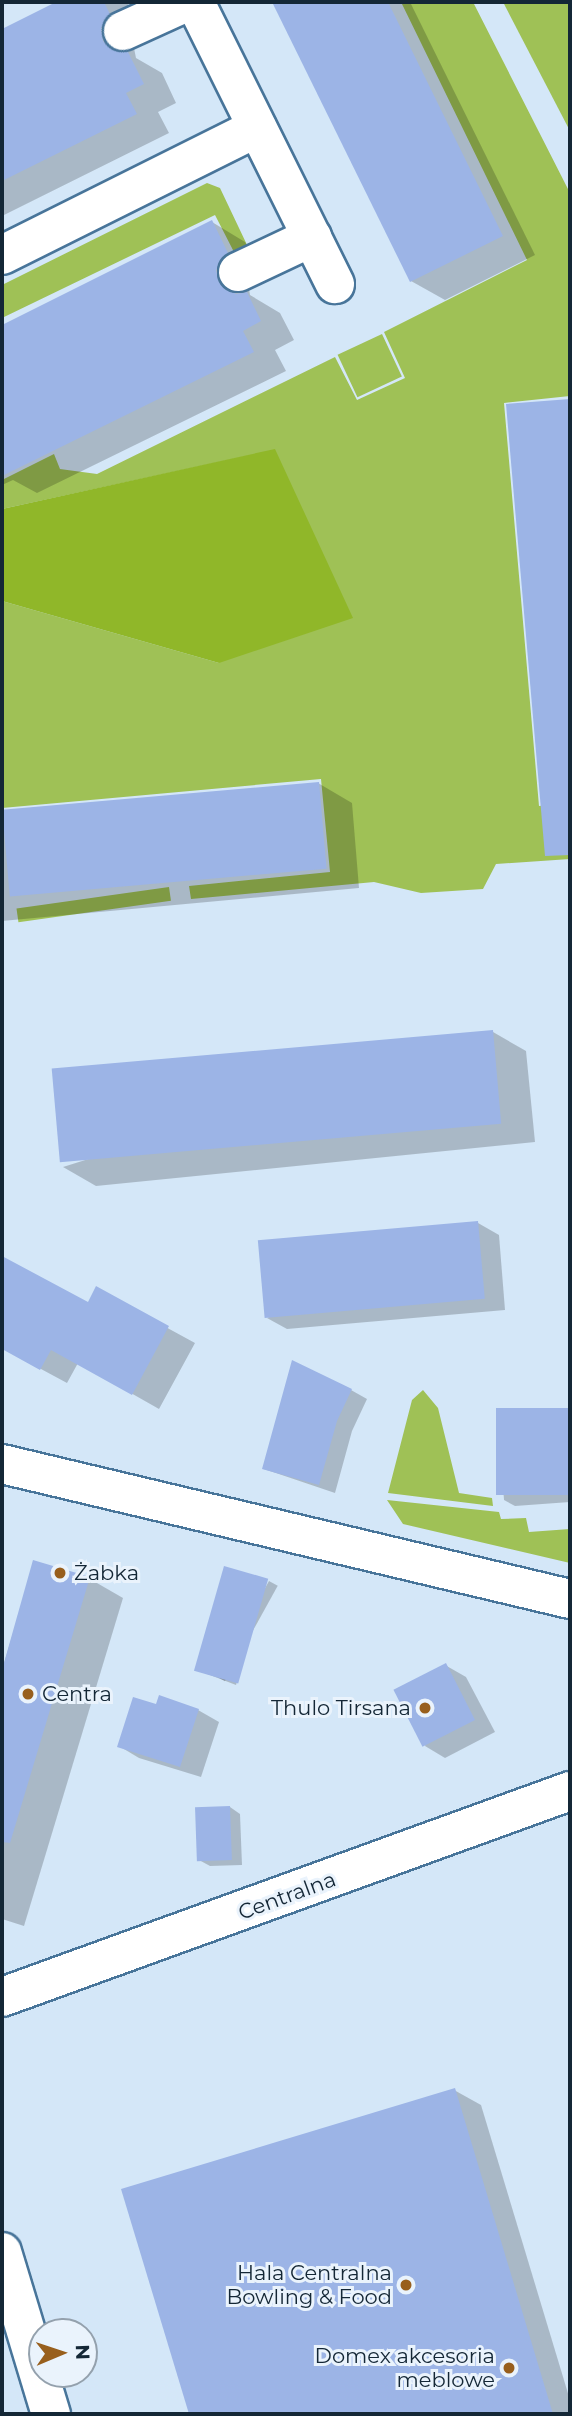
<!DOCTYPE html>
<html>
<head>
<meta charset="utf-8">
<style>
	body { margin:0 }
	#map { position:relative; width:572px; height:2416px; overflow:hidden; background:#d4e7f8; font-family:Montserrat,sans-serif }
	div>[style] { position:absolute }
	.green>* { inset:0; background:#9fc156; transform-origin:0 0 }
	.forest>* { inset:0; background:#90b729 }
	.shadow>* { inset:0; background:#0003; transform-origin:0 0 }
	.building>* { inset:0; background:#9cb4e6; transform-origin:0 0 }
	.roads { filter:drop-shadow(2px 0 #48759a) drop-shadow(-2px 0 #48759a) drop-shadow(0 2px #48759a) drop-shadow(0 -2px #48759a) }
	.minor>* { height:38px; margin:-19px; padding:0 19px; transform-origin:19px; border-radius:19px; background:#fff }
	.dots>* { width:19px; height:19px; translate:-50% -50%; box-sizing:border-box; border:4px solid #eaf3fc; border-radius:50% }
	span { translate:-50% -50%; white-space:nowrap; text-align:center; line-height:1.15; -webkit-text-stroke:6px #eaf3fc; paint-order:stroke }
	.poi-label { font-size:21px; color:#142736 }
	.left { translate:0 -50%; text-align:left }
	.right { translate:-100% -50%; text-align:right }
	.street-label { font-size:21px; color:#142736 }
	.frame { position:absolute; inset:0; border:4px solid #142736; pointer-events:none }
	.north { position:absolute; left:28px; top:2318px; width:70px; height:70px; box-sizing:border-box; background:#eaf3fc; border:2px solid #94a1ad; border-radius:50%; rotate:88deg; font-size:19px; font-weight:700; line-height:28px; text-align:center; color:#142736 }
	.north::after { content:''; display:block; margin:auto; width:24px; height:32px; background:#985f1d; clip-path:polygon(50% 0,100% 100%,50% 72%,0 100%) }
</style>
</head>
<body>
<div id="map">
	<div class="green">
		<i style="clip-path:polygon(401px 2px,473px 2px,570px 193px,570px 396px,504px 403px,539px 806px,570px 803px,570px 859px,496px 864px,483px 889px,421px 893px,374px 882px,191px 899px,189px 886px,330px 872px,321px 779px,2px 808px,2px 601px,219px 663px,275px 450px,2px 509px,2px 480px,54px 454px,60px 469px,97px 474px,335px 357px,357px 400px,405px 378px,384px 332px,527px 260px)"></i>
		<i style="clip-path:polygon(503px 2px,570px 2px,570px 131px)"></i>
		<i style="clip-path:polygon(207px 183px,220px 188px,248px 247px,235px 254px,215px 215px,2px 318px,2px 285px)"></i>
		<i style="left:382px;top:334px;width:47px;height:49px;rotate:65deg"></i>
		<i style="left:169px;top:887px;width:14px;height:154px;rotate:82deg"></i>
		<i style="clip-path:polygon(423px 1390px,438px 1408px,459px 1493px,492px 1498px,493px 1506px,388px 1493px,412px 1400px)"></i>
		<i style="clip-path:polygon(387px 1500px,499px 1512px,501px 1519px,526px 1518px,529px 1532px,570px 1529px,570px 1563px,403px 1524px)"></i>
	</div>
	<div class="forest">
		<i style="clip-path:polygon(275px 449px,353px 618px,219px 663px,2px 601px,2px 509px)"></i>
	</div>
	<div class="shadow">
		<i style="clip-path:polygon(60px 2px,128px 4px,142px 34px,134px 48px,136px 58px,162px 73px,176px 103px,158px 112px,169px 133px,2px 216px,2px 31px)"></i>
		<i style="clip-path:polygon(274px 2px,410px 2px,535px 255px,445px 300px,411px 281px)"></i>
		<i style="clip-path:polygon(212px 222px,245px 242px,261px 272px,249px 289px,250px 295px,280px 313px,294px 340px,275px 350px,286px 371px,37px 493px,13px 480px,2px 485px,2px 327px)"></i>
		<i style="clip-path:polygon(570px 400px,570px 820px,542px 804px,508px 406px)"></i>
		<i style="clip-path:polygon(318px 783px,352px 803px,359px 888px,2px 921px,2px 813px)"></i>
		<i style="clip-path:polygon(493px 1032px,526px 1051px,535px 1142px,96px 1186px,63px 1167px)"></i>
		<i style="clip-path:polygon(478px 1223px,499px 1235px,505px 1310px,287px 1329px,267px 1318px)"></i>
		<i style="clip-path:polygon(2px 1258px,88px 1304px,96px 1289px,195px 1343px,159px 1409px,78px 1363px,67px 1383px,2px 1348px)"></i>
		<i style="clip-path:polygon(351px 1390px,367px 1399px,352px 1431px,335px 1493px,264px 1469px)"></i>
		<i style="clip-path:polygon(570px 1409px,570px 1502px,515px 1506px,504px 1500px,498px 1415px)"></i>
		<i style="clip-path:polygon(34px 1563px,90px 1579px,123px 1598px,24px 1926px,2px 1919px,2px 1670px)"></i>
		<i style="clip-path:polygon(266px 1580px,236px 1685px,197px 1670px)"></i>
		<i style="left:269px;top:1581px;width:10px;height:109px;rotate:29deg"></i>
		<i style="clip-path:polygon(445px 1665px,466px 1677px,495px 1732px,445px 1758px,425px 1746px)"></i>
		<i style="clip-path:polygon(157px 1706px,198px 1710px,219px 1722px,201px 1777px,139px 1758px,119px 1746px)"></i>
		<i style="clip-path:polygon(230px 1807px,240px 1814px,242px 1865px,210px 1866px,199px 1860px)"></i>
		<i style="clip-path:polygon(454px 2090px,481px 2105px,570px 2400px,570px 2414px,191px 2414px,123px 2191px)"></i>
	</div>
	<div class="building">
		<i style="clip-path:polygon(56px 2px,104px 2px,110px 14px,101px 28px,103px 41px,111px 49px,128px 52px,144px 84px,126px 93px,137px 114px,2px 181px,2px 29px)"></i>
		<i style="clip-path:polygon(272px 2px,388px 2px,503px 236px,410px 282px)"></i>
		<i style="clip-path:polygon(212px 220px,228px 253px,216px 270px,219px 282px,236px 294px,247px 292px,261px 321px,243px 331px,254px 352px,2px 476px,2px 325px)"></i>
		<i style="clip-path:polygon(570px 399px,570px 855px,545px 856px,506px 404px)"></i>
		<i style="left:319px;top:782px;width:87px;height:318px;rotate:85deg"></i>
		<i style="left:493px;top:1030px;width:94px;height:443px;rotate:85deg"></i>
		<i style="left:478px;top:1221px;width:78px;height:221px;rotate:85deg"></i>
		<i style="clip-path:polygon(2px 1256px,88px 1302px,96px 1286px,169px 1326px,132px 1395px,51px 1350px,40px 1370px,2px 1349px)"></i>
		<i style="clip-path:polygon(292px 1360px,352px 1389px,337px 1421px,319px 1485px,262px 1469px)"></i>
		<i style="left:570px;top:1408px;width:87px;height:74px;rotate:90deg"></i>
		<i style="clip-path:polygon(33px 1560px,90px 1577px,10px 1843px,2px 1842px,2px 1670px)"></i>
		<i style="left:224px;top:1566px;width:46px;height:109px;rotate:16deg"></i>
		<i style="left:446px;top:1663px;width:64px;height:59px;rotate:63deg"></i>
		<i style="clip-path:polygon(159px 1695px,199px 1709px,180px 1767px,117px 1747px,133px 1697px,156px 1704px)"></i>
		<i style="left:230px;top:1806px;width:54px;height:35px;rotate:88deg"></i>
		<i style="clip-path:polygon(455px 2088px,553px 2414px,189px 2414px,121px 2189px)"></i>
	</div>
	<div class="roads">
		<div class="minor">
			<i style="left:195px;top:2px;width:315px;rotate:63.6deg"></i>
			<i style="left:123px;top:31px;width:70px;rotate:-24.4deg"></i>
			<i style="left:2px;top:255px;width:285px;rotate:-26.5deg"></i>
			<i style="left:238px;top:272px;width:82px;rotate:-25.3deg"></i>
			<i style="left:2px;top:1464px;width:584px;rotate:13.37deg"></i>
			<i style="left:2px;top:1997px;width:604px;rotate:-19.93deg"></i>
			<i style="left:2px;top:2252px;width:169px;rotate:73.2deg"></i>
		</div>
	</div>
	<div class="dots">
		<i style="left:60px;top:1573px;background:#985f1d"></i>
		<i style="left:28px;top:1694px;background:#985f1d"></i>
		<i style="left:425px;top:1708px;background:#985f1d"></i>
		<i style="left:406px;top:2285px;background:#985f1d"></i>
		<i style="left:509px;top:2368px;background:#985f1d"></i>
	</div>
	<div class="poi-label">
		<span class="left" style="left:74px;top:1573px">Żabka</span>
		<span class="left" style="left:42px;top:1694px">Centra</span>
		<span class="right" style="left:411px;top:1708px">Thulo Tirsana</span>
		<span class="right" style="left:392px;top:2285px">Hala Centralna<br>Bowling &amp; Food</span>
		<span class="right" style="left:495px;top:2368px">Domex akcesoria<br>meblowe</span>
	</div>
	<div class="street-label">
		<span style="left:287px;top:1896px;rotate:-20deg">Centralna</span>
	</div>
	<div class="frame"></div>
	<div class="north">N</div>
</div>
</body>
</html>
